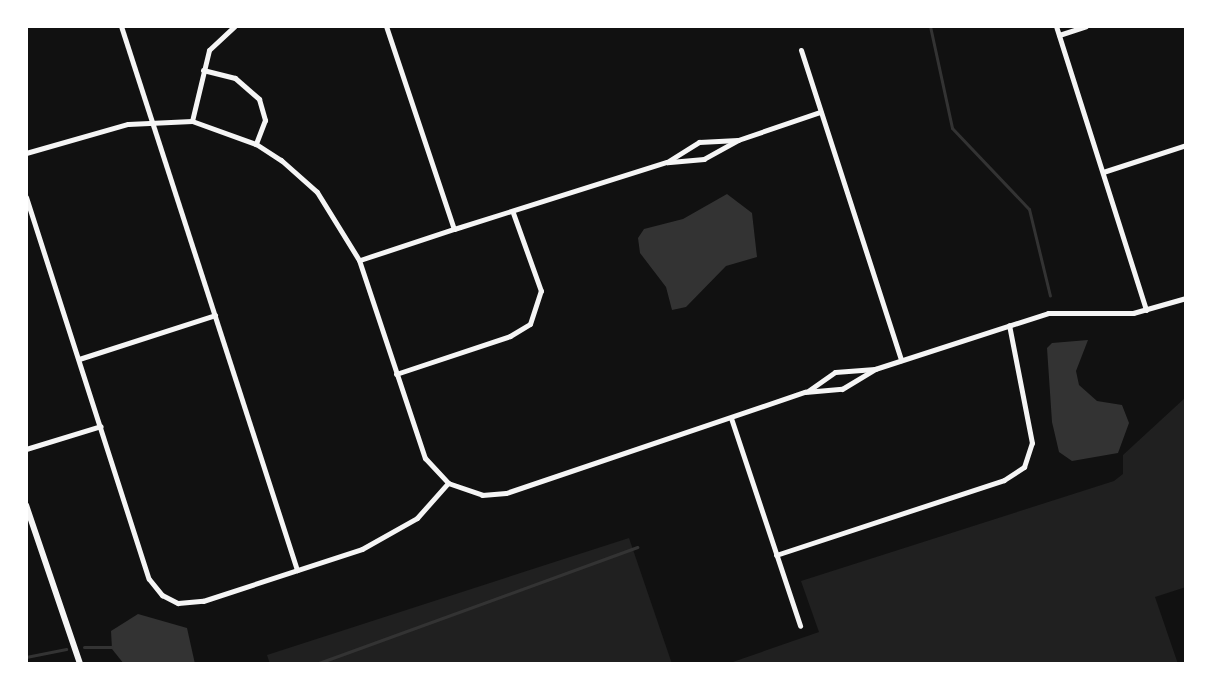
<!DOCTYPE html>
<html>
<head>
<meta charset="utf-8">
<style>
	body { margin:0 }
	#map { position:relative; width:1212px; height:690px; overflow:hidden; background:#111; font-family:Helvetica,sans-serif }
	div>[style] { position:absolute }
	.green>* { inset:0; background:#202020 }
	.water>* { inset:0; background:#333 }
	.stream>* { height:3px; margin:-1.5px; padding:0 1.5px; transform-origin:1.5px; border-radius:1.5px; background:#333 }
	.minor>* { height:5px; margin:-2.5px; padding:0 2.5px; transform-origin:2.5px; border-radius:2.5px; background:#f5f5f5 }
	.tertiary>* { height:6px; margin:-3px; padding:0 3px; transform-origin:3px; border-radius:3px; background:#f5f5f5 }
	span { translate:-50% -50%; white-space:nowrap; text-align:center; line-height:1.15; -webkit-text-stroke:8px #fff; paint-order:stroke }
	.frame { position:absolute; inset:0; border:28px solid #fff; pointer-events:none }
</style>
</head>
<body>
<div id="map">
	<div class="green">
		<i style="clip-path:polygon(1186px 397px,1186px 587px,1155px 597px,1178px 664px,727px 664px,819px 632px,801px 581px,1114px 481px,1123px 474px,1123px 455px)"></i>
		<i style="clip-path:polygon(629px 538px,672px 664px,270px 664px,267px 655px)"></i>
	</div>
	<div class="water">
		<i style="clip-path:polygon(727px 194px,752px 213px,757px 257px,726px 266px,686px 307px,672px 310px,666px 287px,640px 253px,638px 238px,644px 229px,683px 219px)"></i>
		<i style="clip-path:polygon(1088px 340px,1076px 371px,1079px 385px,1097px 401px,1122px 405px,1129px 423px,1118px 453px,1072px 461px,1059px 452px,1052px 422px,1047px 348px,1052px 343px)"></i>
		<i style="clip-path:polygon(138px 614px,187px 628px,195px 664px,124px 664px,112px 649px,111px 631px)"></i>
	</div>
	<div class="stream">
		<i style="left:930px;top:26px;width:104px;rotate:77.8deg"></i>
		<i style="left:952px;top:128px;width:112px;rotate:46.5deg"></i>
		<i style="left:1029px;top:209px;width:89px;rotate:76.4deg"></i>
		<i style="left:84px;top:647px;width:28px"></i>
		<i style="left:26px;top:657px;width:41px;rotate:-11.3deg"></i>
		<i style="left:316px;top:664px;width:342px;rotate:-20deg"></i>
	</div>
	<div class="minor">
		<i style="left:121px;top:26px;width:572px;rotate:72.07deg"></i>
		<i style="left:386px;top:26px;width:214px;rotate:71.5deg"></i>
		<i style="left:454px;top:229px;width:223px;rotate:-17.5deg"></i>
		<i style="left:667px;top:162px;width:38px;rotate:-32deg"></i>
		<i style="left:699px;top:142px;width:39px;rotate:-3deg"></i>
		<i style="left:738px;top:140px;width:39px;rotate:151deg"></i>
		<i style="left:704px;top:159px;width:37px;rotate:175deg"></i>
		<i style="left:1056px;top:26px;width:298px;rotate:72.4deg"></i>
		<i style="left:1059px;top:35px;width:28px;rotate:-18deg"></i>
		<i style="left:801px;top:50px;width:326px;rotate:72.1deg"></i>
		<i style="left:203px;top:70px;width:33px;rotate:14deg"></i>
		<i style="left:235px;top:78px;width:32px;rotate:41deg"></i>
		<i style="left:259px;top:99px;width:22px;rotate:74deg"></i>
		<i style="left:265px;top:120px;width:26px;rotate:111deg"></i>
		<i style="left:192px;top:121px;width:73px;rotate:-76.5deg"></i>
		<i style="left:209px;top:50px;width:35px;rotate:-43deg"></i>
		<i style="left:738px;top:140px;width:87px;rotate:-18.9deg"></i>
		<i style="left:26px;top:153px;width:106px;rotate:-15.9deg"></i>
		<i style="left:128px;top:124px;width:64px;rotate:-2.7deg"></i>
		<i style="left:192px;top:121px;width:68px;rotate:19.8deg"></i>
		<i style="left:256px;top:144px;width:30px;rotate:33deg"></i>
		<i style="left:281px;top:160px;width:48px;rotate:41.6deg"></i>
		<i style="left:317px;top:192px;width:80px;rotate:58.3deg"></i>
		<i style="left:359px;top:260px;width:209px;rotate:71.6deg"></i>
		<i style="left:425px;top:458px;width:34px;rotate:47deg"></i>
		<i style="left:448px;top:483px;width:36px;rotate:19deg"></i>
		<i style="left:482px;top:495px;width:24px;rotate:-5deg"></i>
		<i style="left:506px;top:493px;width:316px;rotate:-18.7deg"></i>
		<i style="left:805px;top:392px;width:37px;rotate:-5deg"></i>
		<i style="left:842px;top:389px;width:39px;rotate:-31deg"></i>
		<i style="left:1103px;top:172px;width:87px;rotate:-18deg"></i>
		<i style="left:26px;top:197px;width:401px;rotate:72.2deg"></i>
		<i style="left:149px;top:579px;width:21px;rotate:51deg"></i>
		<i style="left:162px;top:595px;width:18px;rotate:27deg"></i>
		<i style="left:178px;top:603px;width:25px;rotate:-5deg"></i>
		<i style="left:203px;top:601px;width:167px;rotate:-18.1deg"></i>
		<i style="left:362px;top:549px;width:63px;rotate:-29.4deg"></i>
		<i style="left:417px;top:518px;width:47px;rotate:-48.5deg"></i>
		<i style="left:360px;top:260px;width:99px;rotate:-18.3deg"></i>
		<i style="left:79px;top:359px;width:143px;rotate:-17.9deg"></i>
		<i style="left:396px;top:374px;width:120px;rotate:-18.4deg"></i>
		<i style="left:510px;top:336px;width:23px;rotate:-31deg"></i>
		<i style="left:530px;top:324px;width:35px;rotate:-72deg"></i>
		<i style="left:541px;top:291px;width:83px;rotate:-109.7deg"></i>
		<i style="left:808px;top:391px;width:33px;rotate:-35deg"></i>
		<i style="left:835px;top:372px;width:40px;rotate:-4.3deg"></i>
		<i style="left:875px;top:369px;width:182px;rotate:-17.9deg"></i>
		<i style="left:1048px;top:313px;width:85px"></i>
		<i style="left:1133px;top:313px;width:55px;rotate:-15.8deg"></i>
		<i style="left:731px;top:418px;width:219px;rotate:71.6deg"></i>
		<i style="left:26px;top:449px;width:78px;rotate:-17deg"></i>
		<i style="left:776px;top:555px;width:240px;rotate:-18.2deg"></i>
		<i style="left:1004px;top:480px;width:24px;rotate:-33deg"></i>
		<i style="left:1024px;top:467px;width:25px;rotate:-72deg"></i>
		<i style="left:1032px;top:443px;width:120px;rotate:-101deg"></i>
	</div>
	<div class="tertiary">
		<i style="left:26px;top:505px;width:168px;rotate:71.2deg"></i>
	</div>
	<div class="frame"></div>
</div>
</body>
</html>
